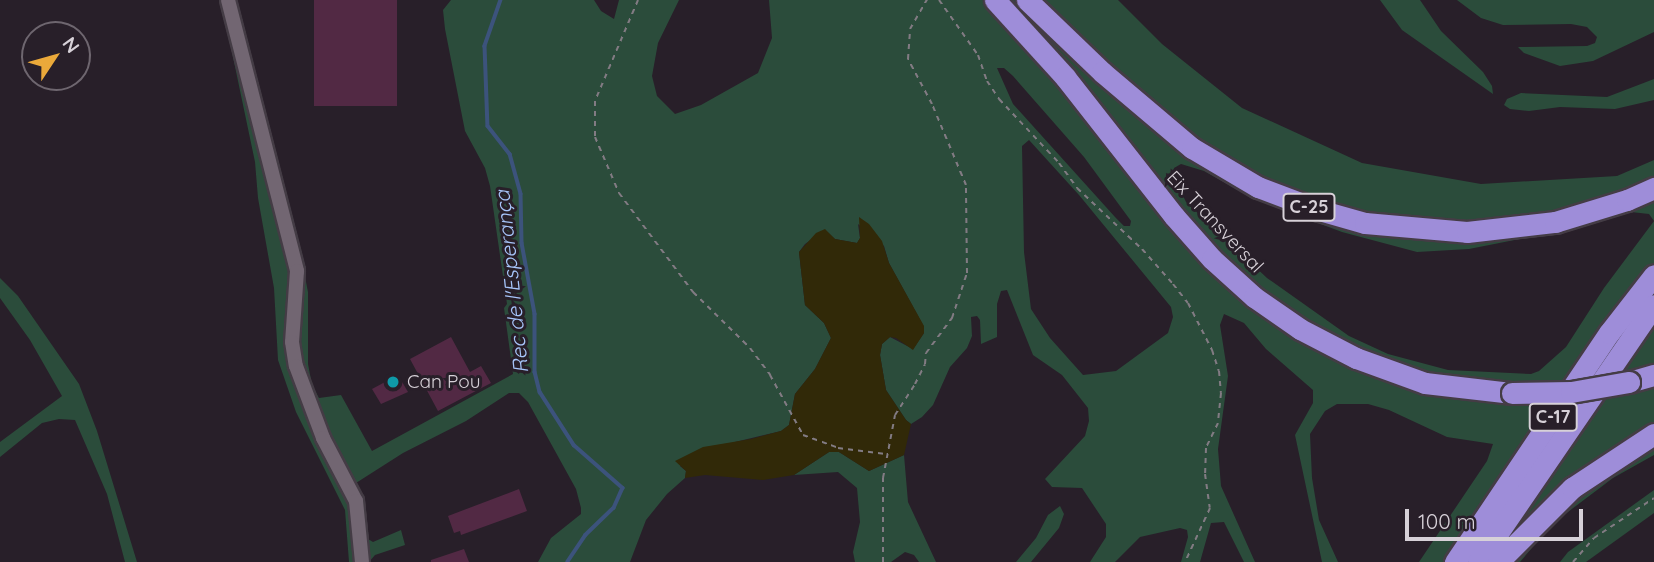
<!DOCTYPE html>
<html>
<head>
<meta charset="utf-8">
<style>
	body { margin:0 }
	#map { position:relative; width:1654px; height:562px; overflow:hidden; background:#281f29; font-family:Quicksand,sans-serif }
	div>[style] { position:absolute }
	.green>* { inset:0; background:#2b4c3b }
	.sand>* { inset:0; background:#312908 }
	.stream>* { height:3.5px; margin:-1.75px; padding:0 1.75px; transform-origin:1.75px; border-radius:1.75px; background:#3c537c }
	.building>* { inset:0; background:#522944; transform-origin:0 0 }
	.path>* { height:2px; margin-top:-1px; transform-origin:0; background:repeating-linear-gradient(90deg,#827b83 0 5px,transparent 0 10px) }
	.roads { filter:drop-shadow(2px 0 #443c45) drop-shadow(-2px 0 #443c45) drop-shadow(0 2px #443c45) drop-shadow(0 -2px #443c45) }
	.minor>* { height:14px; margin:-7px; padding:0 7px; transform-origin:7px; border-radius:7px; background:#726672 }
	.highway>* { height:21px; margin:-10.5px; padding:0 10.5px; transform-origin:10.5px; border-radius:10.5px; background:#9e8dd9 }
	.bridges { filter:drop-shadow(2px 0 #443c45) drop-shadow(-2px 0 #443c45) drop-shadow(0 2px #443c45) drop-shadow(0 -2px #443c45) }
	.highway-bridge>* { height:21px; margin:-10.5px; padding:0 10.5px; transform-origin:10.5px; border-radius:10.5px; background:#9e8dd9 }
	.dots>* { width:19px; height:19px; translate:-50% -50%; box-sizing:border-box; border:4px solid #281f29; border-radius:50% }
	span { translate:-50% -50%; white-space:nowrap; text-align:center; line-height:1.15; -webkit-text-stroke:6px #281f29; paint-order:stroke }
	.shield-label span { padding:2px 5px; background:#281f29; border:2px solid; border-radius:5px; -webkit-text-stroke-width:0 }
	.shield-label { font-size:18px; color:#d7d1d8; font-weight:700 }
	.street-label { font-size:19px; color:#d7d1d8 }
	.poi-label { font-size:19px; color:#d7d1d8 }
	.left { translate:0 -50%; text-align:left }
	.water-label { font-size:21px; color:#a7c5fa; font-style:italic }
	.north { position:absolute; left:21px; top:21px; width:70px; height:70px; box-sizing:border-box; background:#281f29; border:2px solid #6e666f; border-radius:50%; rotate:54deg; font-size:19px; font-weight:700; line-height:28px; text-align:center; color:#d7d1d8 }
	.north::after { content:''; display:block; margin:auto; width:24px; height:32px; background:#eba93a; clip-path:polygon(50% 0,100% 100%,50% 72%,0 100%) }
	.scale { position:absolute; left:1405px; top:509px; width:178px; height:32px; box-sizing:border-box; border:4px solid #d7d1d8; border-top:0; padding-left:9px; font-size:21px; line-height:24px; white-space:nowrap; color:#d7d1d8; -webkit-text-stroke:5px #281f29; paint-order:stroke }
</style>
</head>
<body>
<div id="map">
	<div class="green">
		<i style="clip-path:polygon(evenodd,221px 0,234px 0,296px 231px,308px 292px,308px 364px,312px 385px,319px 398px,341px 395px,372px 451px,513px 374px,504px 308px,507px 304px,490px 186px,485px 168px,465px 131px,445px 29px,443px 10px,451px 0,594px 0,601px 11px,614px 19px,619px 0,679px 0,658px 43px,652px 76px,657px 96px,675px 114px,701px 105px,758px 73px,772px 38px,769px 0,1118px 0,1162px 44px,1242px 108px,1362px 163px,1481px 184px,1617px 176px,1654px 160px,1654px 455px,1613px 478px,1552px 524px,1520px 562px,1419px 562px,1487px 461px,1493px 444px,1447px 437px,1389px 410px,1368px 404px,1337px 404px,1325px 411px,1310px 434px,1312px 478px,1319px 520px,1338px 562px,1322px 562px,1295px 435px,1313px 403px,1313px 390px,1266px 349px,1244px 323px,1224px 314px,1220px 325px,1228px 376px,1218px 449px,1221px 486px,1255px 562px,1244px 562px,1224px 522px,1211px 523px,1200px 562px,1181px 562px,1188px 537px,1187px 530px,1180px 528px,1140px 537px,1115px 562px,1090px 562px,1106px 537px,1106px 524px,1082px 488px,1052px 487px,1045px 479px,1085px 436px,1089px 421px,1088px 408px,1062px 375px,1033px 355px,1007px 290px,1001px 291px,997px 304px,997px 337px,981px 344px,980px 320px,977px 316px,971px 317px,972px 336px,967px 348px,950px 367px,933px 405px,922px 417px,911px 424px,906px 420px,886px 390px,880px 355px,882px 344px,890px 337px,913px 349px,924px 333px,924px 327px,889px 263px,884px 246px,858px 224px,860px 238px,857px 243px,835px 239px,825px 230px,805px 244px,799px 252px,805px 305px,824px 323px,831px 338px,815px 369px,795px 394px,789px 425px,781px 431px,735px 442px,680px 466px,686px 471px,685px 478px,667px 494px,646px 520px,630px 562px,538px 562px,551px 538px,581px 514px,581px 508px,576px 489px,528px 402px,519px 393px,509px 393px,466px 421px,403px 453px,356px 483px,368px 539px,373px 542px,401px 530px,405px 545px,375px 555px,369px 562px,349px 562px,345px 510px,296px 412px,278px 360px,274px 288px,258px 198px,255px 162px,221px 0,997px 68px,1004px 68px,1013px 76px,1084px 157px,1131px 221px,1130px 226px,1124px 226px,1115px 217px,1013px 104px,997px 68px,221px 0,1029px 140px,1079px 195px,1171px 307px,1173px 317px,1168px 333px,1116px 371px,1083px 375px,1050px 338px,1031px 309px,1024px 252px,1022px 146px,1029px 140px,221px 0,1181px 164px,1204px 171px,1254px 199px,1342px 232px,1417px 252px,1469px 249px,1585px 226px,1631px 212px,1649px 214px,1654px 221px,1604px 288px,1566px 347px,1539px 371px,1531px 374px,1448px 370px,1388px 354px,1349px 336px,1267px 278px,1186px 202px,1173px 175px,1174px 168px,1181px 164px)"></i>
		<i style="clip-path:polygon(1380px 0,1420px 0,1441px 31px,1483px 72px,1492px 86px,1493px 94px,1402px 30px)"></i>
		<i style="clip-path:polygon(1457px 0,1654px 0,1654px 32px,1593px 61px,1560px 66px,1524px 53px,1518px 47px,1587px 46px,1595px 43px,1597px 37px,1587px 27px,1571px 24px,1503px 25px,1481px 18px)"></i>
		<i style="clip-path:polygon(1654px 79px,1654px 100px,1615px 109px,1560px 107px,1529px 111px,1510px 109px,1504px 105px,1507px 99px,1521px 93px,1607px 97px)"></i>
		<i style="clip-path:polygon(0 278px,18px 296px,79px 384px,97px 431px,137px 562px,125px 562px,107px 494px,75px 420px,59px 419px,42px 423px,0 457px,0 442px,62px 396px,30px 340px,0 298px)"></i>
		<i style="clip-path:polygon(829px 452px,839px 452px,869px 471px,904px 455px,908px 502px,936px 562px,919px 562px,914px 555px,905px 552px,891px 562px,855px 562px,853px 552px,860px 522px,857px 488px,838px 472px,794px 475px)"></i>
		<i style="clip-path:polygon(1654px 490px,1654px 513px,1586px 562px,1560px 562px,1568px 552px)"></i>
		<i style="clip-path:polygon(1060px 506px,1064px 514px,1059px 528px,1031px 562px,1016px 562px,1036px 538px,1048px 515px)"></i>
	</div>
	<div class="sand">
		<i style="clip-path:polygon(859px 217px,869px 224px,882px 241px,889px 263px,924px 326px,924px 333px,913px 350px,896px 338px,890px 337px,882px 344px,880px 355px,886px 390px,906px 420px,911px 424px,904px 455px,869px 471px,839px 452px,829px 452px,794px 475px,763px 480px,705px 475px,685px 478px,686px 471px,675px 461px,703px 447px,751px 439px,781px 431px,789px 425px,795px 394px,815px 369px,831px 338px,824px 323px,805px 305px,799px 252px,816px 233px,825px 229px,835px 239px,857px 243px,860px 238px)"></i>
	</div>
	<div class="stream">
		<i style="left:501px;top:0;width:49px;rotate:109.2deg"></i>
		<i style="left:485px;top:46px;width:80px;rotate:87.9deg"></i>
		<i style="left:488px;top:126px;width:36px;rotate:52deg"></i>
		<i style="left:510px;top:154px;width:41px;rotate:74.6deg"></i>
		<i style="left:521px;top:194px;width:49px;rotate:88.8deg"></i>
		<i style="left:522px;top:243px;width:72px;rotate:79.6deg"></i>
		<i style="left:535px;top:314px;width:58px;rotate:90deg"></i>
		<i style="left:535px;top:372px;width:21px;rotate:76deg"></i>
		<i style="left:540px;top:392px;width:63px;rotate:57.3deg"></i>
		<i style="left:574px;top:445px;width:65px;rotate:41.3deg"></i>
		<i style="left:623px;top:488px;width:22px;rotate:114deg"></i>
		<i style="left:614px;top:508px;width:39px;rotate:136deg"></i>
		<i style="left:586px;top:535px;width:32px;rotate:124deg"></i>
	</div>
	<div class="building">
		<i style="left:314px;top:0;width:83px;height:106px"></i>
		<i style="clip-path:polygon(451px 337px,470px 372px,481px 366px,491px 383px,438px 411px,410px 359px)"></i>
		<i style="clip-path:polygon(398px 375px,408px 392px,381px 404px,372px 389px)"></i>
		<i style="clip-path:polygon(519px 489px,527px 511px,461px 535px,460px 531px,454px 533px,448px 516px)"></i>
		<i style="clip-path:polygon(464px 549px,469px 562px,431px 562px,431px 560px)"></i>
	</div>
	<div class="path">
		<i style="left:638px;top:0;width:110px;rotate:113.1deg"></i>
		<i style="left:595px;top:101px;width:36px;rotate:90deg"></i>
		<i style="left:595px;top:137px;width:61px;rotate:66.8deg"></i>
		<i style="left:619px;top:193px;width:124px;rotate:53.2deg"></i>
		<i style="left:693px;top:292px;width:80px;rotate:44.5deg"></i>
		<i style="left:750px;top:348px;width:34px;rotate:53deg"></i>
		<i style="left:770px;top:375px;width:68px;rotate:61.2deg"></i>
		<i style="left:803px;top:435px;width:37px;rotate:20deg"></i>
		<i style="left:838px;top:448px;width:48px;rotate:7.1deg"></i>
		<i style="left:939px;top:0;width:67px;rotate:54.7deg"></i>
		<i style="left:978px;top:55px;width:28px;rotate:71deg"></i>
		<i style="left:987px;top:81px;width:22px;rotate:56deg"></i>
		<i style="left:999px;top:99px;width:88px;rotate:46.8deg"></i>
		<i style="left:1059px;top:163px;width:31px;rotate:54deg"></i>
		<i style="left:1077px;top:188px;width:89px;rotate:43.2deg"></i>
		<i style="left:1142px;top:249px;width:47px;rotate:48.5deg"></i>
		<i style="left:1173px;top:284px;width:24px;rotate:52deg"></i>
		<i style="left:1188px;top:303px;width:53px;rotate:62.9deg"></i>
		<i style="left:1212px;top:350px;width:22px;rotate:72deg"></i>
		<i style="left:1219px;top:371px;width:22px;rotate:85deg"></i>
		<i style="left:1221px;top:393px;width:30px;rotate:96deg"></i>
		<i style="left:1218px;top:423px;width:28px;rotate:116deg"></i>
		<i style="left:1206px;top:448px;width:26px;rotate:92deg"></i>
		<i style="left:1205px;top:474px;width:34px;rotate:82deg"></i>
		<i style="left:1210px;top:508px;width:60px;rotate:114.8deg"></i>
		<i style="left:883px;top:562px;width:84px;rotate:-90deg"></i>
		<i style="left:883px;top:478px;width:64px;rotate:-79.2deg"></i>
		<i style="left:895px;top:415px;width:37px;rotate:-57deg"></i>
		<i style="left:915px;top:384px;width:22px;rotate:-63deg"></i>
		<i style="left:925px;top:364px;width:11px;rotate:-85deg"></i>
		<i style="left:926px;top:353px;width:44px;rotate:-53.4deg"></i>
		<i style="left:952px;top:318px;width:47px;rotate:-71.6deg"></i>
		<i style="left:967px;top:273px;width:88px;rotate:-90.7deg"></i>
		<i style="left:966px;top:185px;width:88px;rotate:-112.8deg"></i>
		<i style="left:932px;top:104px;width:51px;rotate:-118.1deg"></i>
		<i style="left:908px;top:59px;width:30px;rotate:-86deg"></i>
		<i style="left:910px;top:29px;width:34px;rotate:-60deg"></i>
		<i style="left:1573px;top:562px;width:32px;rotate:-49deg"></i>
		<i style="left:1594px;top:538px;width:72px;rotate:-33.7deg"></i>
	</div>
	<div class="roads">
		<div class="minor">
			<i style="left:228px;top:0;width:280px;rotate:75.7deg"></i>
			<i style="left:297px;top:271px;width:71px;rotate:94deg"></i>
			<i style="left:292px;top:342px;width:24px;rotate:81deg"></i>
			<i style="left:296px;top:366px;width:77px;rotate:69.4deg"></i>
			<i style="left:323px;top:438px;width:71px;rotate:62.4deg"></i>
			<i style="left:356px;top:501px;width:61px;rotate:84.4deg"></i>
		</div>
		<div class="highway">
			<i style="left:995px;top:0;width:104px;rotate:47.7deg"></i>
			<i style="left:1065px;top:77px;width:177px;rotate:51.9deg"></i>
			<i style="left:1174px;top:216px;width:57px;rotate:48.5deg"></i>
			<i style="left:1212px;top:259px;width:57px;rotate:42.1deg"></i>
			<i style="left:1254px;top:297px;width:56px;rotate:34.8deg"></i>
			<i style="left:1300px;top:329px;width:63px;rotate:27.4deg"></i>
			<i style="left:1356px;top:358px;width:73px;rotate:19.9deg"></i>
			<i style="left:1425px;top:383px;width:88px;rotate:6.6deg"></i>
			<i style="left:1027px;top:0;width:104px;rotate:43.8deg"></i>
			<i style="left:1102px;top:72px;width:118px;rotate:40.2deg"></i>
			<i style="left:1192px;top:148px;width:77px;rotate:30.6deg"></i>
			<i style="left:1258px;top:187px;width:65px;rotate:20.7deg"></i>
			<i style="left:1319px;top:210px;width:48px;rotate:15.8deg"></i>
			<i style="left:1365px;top:223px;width:102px;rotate:5deg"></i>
			<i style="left:1467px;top:232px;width:89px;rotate:-6.5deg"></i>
			<i style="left:1555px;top:222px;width:75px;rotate:-17deg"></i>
			<i style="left:1627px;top:200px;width:30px;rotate:-24deg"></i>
			<i style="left:1629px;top:382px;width:26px;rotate:-16deg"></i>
			<i style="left:1455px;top:562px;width:276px;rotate:-56.1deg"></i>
			<i style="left:1609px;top:333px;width:73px;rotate:-52.2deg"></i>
			<i style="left:1478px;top:562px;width:311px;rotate:-55.6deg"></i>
			<i style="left:1498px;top:562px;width:105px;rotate:-45deg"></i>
			<i style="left:1572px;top:488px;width:98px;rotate:-33.4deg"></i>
		</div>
	</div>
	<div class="bridges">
		<div class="highway-bridge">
			<i style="left:1512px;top:393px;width:59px;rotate:-1deg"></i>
			<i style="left:1571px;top:392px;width:59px;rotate:-9.8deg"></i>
		</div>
	</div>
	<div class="dots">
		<i style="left:393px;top:382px;background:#0f9aa8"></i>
	</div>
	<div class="shield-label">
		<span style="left:1309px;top:207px">C-25</span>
		<span style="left:1553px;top:417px">C-17</span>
	</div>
	<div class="street-label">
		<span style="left:1215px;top:222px;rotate:47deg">Eix Transversal</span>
	</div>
	<div class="poi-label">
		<span class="left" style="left:407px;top:382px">Can Pou</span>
	</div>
	<div class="water-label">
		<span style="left:511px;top:282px;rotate:-96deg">Rec de l'Esperança</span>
	</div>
	<div class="north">N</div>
	<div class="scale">100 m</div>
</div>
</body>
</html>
